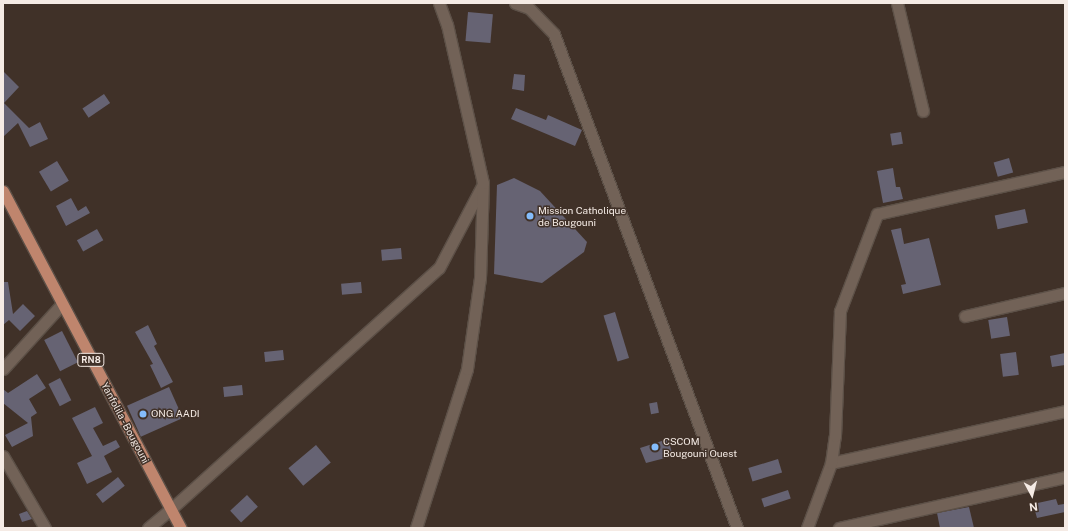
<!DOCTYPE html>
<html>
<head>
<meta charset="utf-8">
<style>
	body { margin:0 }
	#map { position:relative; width:1068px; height:531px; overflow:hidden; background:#403128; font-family:"Public Sans",sans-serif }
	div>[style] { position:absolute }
	.building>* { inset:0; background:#666373; transform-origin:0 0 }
	.roads { filter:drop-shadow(1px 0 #5c5047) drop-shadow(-1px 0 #5c5047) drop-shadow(0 1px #5c5047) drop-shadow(0 -1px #5c5047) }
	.minor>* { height:11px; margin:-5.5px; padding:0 5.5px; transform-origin:5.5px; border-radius:5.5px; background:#726257 }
	.tertiary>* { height:11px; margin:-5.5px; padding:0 5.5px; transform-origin:5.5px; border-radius:5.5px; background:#726257 }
	.primary>* { height:11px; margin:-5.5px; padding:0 5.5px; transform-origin:5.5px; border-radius:5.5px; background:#bf856d }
	.dots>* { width:11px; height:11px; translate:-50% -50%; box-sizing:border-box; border:2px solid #403128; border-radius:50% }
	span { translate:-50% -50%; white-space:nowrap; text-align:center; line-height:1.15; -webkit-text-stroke:3px #403128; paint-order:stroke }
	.shield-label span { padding:1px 3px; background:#403128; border:1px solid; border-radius:3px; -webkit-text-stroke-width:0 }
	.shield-label { font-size:9px; color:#f5ebe5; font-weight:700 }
	.poi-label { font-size:10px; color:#f5ebe5 }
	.left { translate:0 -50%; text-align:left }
	.street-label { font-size:10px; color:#f5ebe5 }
	.frame { position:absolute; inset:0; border:4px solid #f5ebe5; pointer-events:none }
	.north { position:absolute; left:1012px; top:475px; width:40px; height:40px; -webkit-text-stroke:3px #403128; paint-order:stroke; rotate:173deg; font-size:11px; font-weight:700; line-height:16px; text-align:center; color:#f5ebe5 }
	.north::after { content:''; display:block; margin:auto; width:14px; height:18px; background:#f5ebe5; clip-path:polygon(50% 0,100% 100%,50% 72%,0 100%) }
</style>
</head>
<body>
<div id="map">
	<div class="building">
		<i style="left:468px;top:12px;width:25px;height:29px;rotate:5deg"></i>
		<i style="clip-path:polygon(3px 71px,19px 87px,4px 103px,29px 128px,40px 122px,48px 139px,30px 147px,18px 123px,3px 137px)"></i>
		<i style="clip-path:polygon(514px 74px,525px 75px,524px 91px,512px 89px)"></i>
		<i style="left:104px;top:94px;width:11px;height:26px;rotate:56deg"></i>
		<i style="clip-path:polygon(516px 108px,546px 120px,548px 115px,582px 130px,575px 146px,511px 119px)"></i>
		<i style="left:901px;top:132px;width:12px;height:11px;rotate:81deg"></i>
		<i style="left:1009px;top:158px;width:15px;height:16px;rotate:74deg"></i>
		<i style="left:57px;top:161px;width:23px;height:21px;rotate:59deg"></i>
		<i style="clip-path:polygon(893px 168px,896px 187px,900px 187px,903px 199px,883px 203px,877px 171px)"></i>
		<i style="clip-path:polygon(514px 178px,540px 191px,587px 242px,584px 252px,542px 283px,494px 274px,497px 185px)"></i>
		<i style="clip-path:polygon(71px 198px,78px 211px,86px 206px,90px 213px,66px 226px,56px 206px)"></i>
		<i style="left:1025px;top:209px;width:14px;height:31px;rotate:78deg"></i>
		<i style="clip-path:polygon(901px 228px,904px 244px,929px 238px,941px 285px,903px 294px,901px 285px,906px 284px,891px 230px)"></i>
		<i style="left:97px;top:229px;width:13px;height:23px;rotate:61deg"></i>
		<i style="left:401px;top:248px;width:11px;height:20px;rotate:85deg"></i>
		<i style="clip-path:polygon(3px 282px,8px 282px,13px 314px,23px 304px,35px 316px,20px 331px,9px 320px,3px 325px)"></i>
		<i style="left:361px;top:282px;width:11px;height:20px;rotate:85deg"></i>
		<i style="left:615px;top:312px;width:48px;height:12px;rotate:73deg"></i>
		<i style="left:1007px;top:317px;width:19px;height:19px;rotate:81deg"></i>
		<i style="clip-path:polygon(148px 325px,157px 344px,154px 346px,173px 382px,161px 388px,150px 365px,153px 364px,135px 332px)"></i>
		<i style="left:62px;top:331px;width:35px;height:20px;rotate:63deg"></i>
		<i style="left:283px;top:350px;width:10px;height:19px;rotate:84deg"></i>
		<i style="left:1016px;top:352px;width:23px;height:16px;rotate:83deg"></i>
		<i style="clip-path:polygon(1065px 353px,1065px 365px,1052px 367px,1050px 356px)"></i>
		<i style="clip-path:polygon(37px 374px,46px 388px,29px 399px,37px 413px,31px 417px,33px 436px,12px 447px,5px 435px,28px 423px,3px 403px,3px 389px,8px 393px)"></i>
		<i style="left:60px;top:378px;width:25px;height:13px;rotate:63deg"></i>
		<i style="left:242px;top:385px;width:10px;height:19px;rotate:84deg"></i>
		<i style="left:169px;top:387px;width:34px;height:46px;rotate:66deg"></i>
		<i style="left:657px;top:402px;width:11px;height:8px;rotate:80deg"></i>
		<i style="clip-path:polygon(95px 407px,103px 423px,93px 428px,103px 446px,116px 440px,120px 447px,104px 456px,112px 472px,87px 484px,77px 463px,92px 456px,72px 418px)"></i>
		<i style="clip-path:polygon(668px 439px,673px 456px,646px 463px,640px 448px)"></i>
		<i style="left:316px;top:445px;width:23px;height:36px;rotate:50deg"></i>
		<i style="left:778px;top:459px;width:14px;height:31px;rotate:73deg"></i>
		<i style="left:118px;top:477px;width:11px;height:28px;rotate:52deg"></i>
		<i style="left:788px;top:490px;width:9px;height:28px;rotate:72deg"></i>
		<i style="left:247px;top:495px;width:16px;height:23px;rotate:47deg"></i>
		<i style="clip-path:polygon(1056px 499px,1058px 505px,1064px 504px,1065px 512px,1037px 518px,1033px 504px)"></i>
		<i style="clip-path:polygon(969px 507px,974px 528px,940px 528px,937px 513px)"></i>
		<i style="clip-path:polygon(27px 511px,32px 519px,22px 522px,19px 514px)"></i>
	</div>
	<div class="roads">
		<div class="minor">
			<i style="left:515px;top:3px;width:15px;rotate:20deg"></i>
			<i style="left:529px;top:8px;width:36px;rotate:46deg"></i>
			<i style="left:554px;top:34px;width:527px;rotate:69.67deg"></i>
			<i style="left:897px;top:3px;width:111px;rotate:76.5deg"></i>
			<i style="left:965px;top:316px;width:103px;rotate:-13deg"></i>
			<i style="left:3px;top:369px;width:86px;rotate:-47.8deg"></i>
			<i style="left:3px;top:456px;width:83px;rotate:59.7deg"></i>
			<i style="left:831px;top:463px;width:240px;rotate:-12.5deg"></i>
			<i style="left:171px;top:509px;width:360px;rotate:-42deg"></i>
			<i style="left:439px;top:268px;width:93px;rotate:-62.3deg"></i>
			<i style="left:416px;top:528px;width:167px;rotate:-72.2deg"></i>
			<i style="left:467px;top:369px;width:92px;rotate:-81.9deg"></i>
			<i style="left:480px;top:278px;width:95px;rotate:-88.2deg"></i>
			<i style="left:483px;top:183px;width:162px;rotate:-102.8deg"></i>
			<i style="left:447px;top:25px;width:23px;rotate:-110deg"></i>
			<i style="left:807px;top:528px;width:69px;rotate:-69.7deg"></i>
			<i style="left:831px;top:463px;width:27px;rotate:-82deg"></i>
			<i style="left:835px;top:436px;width:125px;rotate:-87.7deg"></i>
			<i style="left:840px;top:311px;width:104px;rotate:-69.1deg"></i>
			<i style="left:877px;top:214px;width:193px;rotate:-12.6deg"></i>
			<i style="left:839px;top:528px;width:232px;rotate:-12.7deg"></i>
		</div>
		<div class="tertiary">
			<i style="left:148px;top:528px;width:30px;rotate:-40deg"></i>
		</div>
		<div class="primary">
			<i style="left:3px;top:191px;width:381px;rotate:62.2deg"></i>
		</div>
	</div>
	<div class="dots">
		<i style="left:530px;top:216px;background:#84bcfb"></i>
		<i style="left:143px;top:414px;background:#84bcfb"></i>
		<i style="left:655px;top:447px;background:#84bcfb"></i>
	</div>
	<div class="shield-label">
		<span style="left:91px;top:360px">RN8</span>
	</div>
	<div class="poi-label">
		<span class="left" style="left:538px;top:216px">Mission Catholique<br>de Bougouni</span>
		<span class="left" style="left:151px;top:414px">ONG AADI</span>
		<span class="left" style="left:663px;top:447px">CSCOM<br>Bougouni Ouest</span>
	</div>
	<div class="street-label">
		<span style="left:125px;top:423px;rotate:62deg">Yanfolila - Bougouni</span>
	</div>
	<div class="frame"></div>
	<div class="north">N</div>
</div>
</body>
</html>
